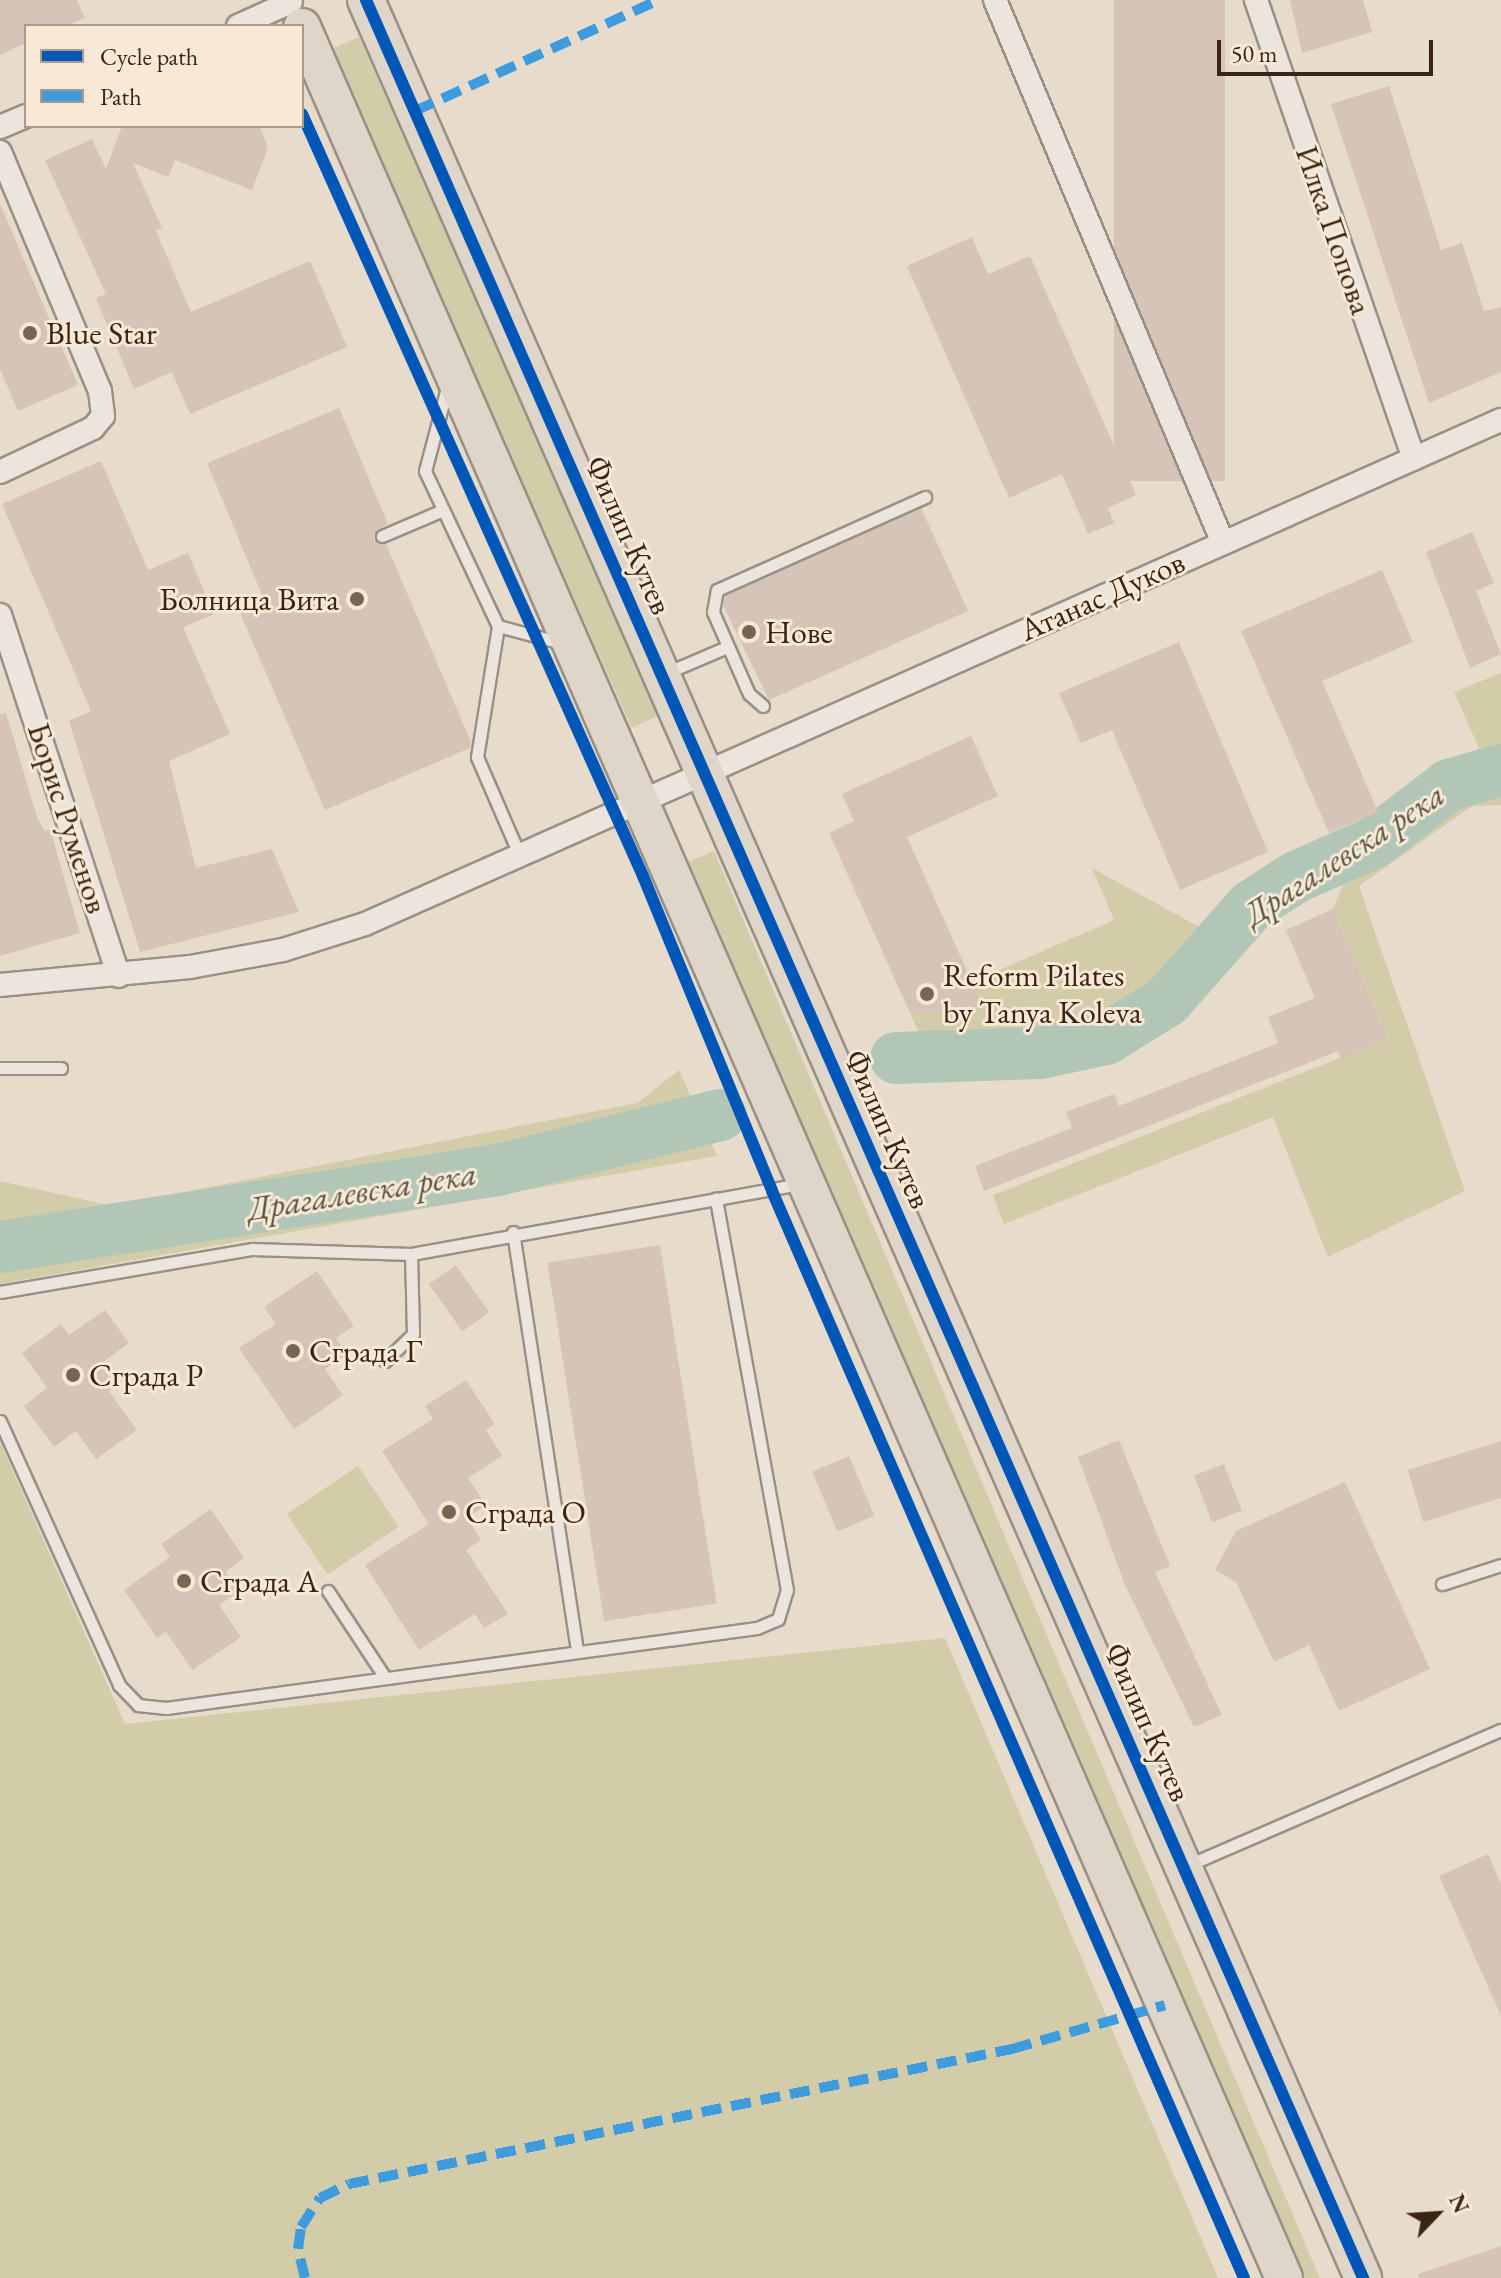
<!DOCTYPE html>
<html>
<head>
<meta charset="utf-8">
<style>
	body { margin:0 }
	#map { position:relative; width:1501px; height:2278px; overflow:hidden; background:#e7dccc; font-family:"EB Garamond",serif }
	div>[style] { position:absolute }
	.green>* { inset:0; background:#d3cca9; transform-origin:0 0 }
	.river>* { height:52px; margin:-26px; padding:0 26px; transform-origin:26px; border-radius:26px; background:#b2c6b8 }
	.building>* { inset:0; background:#d5c4b7; transform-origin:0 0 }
	.roads { filter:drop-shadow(2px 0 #999186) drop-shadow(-2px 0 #999186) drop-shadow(0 2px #999186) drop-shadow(0 -2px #999186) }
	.lane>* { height:11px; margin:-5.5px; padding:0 5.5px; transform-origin:5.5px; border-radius:5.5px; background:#ebe5de }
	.street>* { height:22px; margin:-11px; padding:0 11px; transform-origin:11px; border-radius:11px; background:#ebe5de }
	.primary>* { height:36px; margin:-18px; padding:0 18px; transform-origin:18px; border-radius:18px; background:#dfd6c9 }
	.quiet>* { height:10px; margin-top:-5px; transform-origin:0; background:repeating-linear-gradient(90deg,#3e9cde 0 20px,transparent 0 30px) }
	.cycleway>* { height:12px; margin:-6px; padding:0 6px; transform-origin:6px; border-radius:6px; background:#0057b8 }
	.dots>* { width:22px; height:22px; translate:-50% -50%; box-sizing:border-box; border:4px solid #f7e9d6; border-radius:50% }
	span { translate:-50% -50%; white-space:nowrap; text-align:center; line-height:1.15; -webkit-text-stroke:6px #f7e9d6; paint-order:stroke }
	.street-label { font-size:32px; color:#3a2512 }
	.poi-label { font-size:32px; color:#3a2512 }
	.left { translate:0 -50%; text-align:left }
	.right { translate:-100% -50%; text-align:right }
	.water-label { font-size:34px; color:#575241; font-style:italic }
	.legend { position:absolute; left:24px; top:24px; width:280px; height:104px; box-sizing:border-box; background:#f7e9d6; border:2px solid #ab9b88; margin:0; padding:10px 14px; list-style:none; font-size:24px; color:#3a2512 }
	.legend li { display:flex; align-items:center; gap:16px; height:40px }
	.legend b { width:40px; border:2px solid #ab9b88 }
	.north { position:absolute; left:1397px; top:2174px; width:80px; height:80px; -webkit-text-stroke:6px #f7e9d6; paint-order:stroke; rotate:65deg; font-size:22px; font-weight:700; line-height:32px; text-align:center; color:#3a2512 }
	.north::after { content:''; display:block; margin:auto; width:28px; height:36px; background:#3a2512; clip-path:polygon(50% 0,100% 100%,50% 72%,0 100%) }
	.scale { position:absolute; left:1217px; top:40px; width:216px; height:36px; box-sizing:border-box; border:4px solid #3a2512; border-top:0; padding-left:10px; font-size:24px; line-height:28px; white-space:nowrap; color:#3a2512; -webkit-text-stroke:6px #f7e9d6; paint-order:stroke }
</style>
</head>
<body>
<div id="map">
	<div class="green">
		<i style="left:359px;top:37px;width:742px;height:32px;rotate:66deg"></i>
		<i style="clip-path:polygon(1501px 673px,1501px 751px,1481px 753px,1454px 692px)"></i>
		<i style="clip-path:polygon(1501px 780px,1501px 805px,1472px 806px,1359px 886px,1465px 1191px,1328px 1257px,1273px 1117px,1004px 1224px,993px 1195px,1388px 1039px,1333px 909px,1349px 869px,1460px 789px)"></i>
		<i style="left:714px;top:851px;width:1556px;height:34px;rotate:67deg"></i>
		<i style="clip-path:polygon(1092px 868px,1212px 934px,1188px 968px,1148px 1005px,1097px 1033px,1047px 1044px,924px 1044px,910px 1013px,984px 1011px,972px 982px,1114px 920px)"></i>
		<i style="clip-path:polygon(679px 1070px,717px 1156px,0 1284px,0 1181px,113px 1206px,637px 1103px)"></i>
		<i style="clip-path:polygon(0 1442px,125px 1724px,945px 1638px,1218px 2278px,0 2278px)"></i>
		<i style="left:358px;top:1466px;width:73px;height:86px;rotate:56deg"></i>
	</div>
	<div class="river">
		<i style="left:896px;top:1058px;width:144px;rotate:-2deg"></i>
		<i style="left:1040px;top:1053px;width:67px;rotate:-12deg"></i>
		<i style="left:1106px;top:1039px;width:72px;rotate:-31.9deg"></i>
		<i style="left:1167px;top:1001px;width:127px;rotate:-48.5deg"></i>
		<i style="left:1251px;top:906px;width:54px;rotate:-32.8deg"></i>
		<i style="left:1296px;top:877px;width:84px;rotate:-23.8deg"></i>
		<i style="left:1373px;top:843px;width:96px;rotate:-37.3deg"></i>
		<i style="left:1449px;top:785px;width:54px;rotate:-16.1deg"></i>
		<i style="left:0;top:1247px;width:504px;rotate:-8.79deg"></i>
		<i style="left:498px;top:1170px;width:229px;rotate:-13.9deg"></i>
	</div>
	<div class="building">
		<i style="clip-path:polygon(0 0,77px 0,85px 18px,66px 26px,26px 26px,26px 43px,0 55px)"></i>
		<i style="left:1114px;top:0;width:111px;height:481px"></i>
		<i style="clip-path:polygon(1290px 0,1363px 0,1372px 32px,1302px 53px)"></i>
		<i style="clip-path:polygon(1389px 86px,1441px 250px,1462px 243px,1484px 311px,1501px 307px,1501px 372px,1429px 403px,1331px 104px)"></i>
		<i style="clip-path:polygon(122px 126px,259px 126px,268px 147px,252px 190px,175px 160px,168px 177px,133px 163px,162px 228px,156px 231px,191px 312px,310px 261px,347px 347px,190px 414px,172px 372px,134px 389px,96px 298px,106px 294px,45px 160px,92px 139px,106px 169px)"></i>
		<i style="clip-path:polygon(0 204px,78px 385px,18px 411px,0 369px)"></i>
		<i style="clip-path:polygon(972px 237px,988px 274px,1030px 256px,1136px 495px,1108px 508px,1114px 523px,1088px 534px,1062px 474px,1009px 498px,907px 266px)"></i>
		<i style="clip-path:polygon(339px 408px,388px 524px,376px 530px,374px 539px,386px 544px,471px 742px,470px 748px,325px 810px,240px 613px,265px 602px,207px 463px)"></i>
		<i style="clip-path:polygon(101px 461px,148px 570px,188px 553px,214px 614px,183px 627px,230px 734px,169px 761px,196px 868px,272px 849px,299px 912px,140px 952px,69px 721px,91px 711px,2px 504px)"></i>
		<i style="clip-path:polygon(921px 508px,968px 611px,769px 700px,723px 605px,725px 596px)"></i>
		<i style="clip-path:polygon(1472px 532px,1494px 583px,1476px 591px,1501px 654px,1470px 668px,1426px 552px)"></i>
		<i style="clip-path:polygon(1382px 570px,1413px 642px,1322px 681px,1378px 812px,1329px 833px,1241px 631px)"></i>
		<i style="clip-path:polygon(1179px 642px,1268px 852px,1180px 890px,1112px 730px,1081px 743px,1059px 693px)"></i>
		<i style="clip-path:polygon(6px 713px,37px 817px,45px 831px,50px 829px,80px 933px,0 956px,0 714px)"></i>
		<i style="clip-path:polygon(971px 736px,998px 796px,907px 837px,985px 1011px,910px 1013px,829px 833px,854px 821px,842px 794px)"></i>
		<i style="clip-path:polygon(1333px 909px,1388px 1039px,1341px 1059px,1338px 1051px,984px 1191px,975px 1166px,1072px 1128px,1066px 1112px,1114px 1094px,1119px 1106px,1278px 1043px,1268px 1017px,1315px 998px,1286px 930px)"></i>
		<i style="left:660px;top:1245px;width:363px;height:114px;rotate:81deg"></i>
		<i style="left:456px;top:1265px;width:58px;height:33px;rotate:55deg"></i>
		<i style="clip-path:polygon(317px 1271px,354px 1326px,336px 1338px,347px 1354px,325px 1369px,343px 1395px,294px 1429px,239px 1348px,276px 1324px,264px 1307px)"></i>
		<i style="clip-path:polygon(105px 1310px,129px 1343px,100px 1364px,116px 1386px,109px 1391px,137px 1430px,96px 1459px,76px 1431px,54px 1447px,24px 1406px,47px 1388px,22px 1353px,61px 1324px,69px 1335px)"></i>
		<i style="clip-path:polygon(466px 1380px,495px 1424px,486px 1430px,502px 1456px,468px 1478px,486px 1505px,467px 1518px,481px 1540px,466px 1550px,508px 1614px,484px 1628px,475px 1614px,419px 1650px,365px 1565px,429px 1524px,382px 1451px,433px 1419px,425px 1406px)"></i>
		<i style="clip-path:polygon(1119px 1440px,1170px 1566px,1155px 1572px,1222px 1715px,1194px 1727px,1125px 1585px,1078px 1457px)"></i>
		<i style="clip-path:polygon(1501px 1441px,1501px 1498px,1423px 1522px,1408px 1470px)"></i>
		<i style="left:849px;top:1456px;width:65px;height:40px;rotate:67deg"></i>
		<i style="left:1224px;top:1464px;width:50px;height:32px;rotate:69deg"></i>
		<i style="clip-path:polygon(1345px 1482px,1430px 1669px,1339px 1711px,1309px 1645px,1274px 1662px,1236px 1582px,1215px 1570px,1236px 1531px)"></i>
		<i style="clip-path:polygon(211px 1509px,244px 1558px,225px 1572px,238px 1592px,219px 1605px,241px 1637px,192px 1670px,166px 1632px,157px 1638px,124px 1590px,170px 1557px,161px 1544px)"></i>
		<i style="clip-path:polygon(1488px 1854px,1501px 1884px,1501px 2016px,1439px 1876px)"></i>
		<i style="clip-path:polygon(1501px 2246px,1501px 2278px,1419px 2278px,1418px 2274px)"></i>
	</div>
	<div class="roads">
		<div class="lane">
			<i style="left:448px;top:384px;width:90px;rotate:104.8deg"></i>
			<i style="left:425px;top:471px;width:171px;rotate:64.8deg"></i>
			<i style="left:498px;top:626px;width:66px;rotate:14.9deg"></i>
			<i style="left:382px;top:536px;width:66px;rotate:-23.1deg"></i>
			<i style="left:498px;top:626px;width:133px;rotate:99.1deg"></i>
			<i style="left:477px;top:757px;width:106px;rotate:66.6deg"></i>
			<i style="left:666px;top:673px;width:66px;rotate:-23.1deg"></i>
			<i style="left:763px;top:706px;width:18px;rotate:-139deg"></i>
			<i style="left:749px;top:694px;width:90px;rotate:-113.7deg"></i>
			<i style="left:713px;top:612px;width:22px;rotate:-80deg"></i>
			<i style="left:717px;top:590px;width:228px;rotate:-24.1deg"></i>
			<i style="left:0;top:1068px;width:61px"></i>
			<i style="left:513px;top:1232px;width:424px;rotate:81.3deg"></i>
			<i style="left:0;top:1292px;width:256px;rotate:-9.7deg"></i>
			<i style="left:252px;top:1249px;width:159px;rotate:1.8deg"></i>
			<i style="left:411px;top:1254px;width:396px;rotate:-10.2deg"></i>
			<i style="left:385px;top:1361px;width:39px;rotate:-44deg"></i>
			<i style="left:413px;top:1334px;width:80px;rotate:-91.4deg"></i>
			<i style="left:0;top:1421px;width:290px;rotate:65.7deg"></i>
			<i style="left:119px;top:1685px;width:28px;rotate:46deg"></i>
			<i style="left:138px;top:1705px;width:28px;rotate:6deg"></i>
			<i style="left:166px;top:1708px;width:596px;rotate:-7.71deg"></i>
			<i style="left:757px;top:1628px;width:23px;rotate:-23deg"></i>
			<i style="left:778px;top:1619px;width:30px;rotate:-73deg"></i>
			<i style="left:787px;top:1590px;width:398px;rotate:-100.3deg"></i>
			<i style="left:1442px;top:1584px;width:62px;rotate:-17.9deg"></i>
			<i style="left:328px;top:1591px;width:102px;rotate:56.6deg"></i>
			<i style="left:1186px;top:1866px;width:343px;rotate:-23.4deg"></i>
		</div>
		<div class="street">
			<i style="left:995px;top:0;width:589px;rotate:67.22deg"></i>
			<i style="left:1256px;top:0;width:485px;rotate:71deg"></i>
			<i style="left:238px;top:26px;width:58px;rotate:-24.4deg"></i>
			<i style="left:0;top:127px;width:28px;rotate:-23deg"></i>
			<i style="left:0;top:152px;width:259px;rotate:67.3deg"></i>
			<i style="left:100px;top:391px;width:25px;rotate:83deg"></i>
			<i style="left:103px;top:416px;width:16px;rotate:130deg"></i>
			<i style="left:93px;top:428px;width:103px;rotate:154.7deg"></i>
			<i style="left:0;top:615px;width:380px;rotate:71.8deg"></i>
			<i style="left:0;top:985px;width:191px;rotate:-5.4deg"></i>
			<i style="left:190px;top:967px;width:95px;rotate:-10.4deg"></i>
			<i style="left:283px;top:950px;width:86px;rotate:-17.6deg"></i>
			<i style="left:365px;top:924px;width:1243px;rotate:-23.93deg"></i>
		</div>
		<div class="primary">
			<i style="left:366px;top:0;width:2487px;rotate:66.36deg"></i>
			<i style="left:302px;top:27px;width:2456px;rotate:66.43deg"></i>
		</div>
	</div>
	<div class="quiet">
		<i style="left:415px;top:111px;width:268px;rotate:-24.5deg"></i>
		<i style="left:305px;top:2278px;width:30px;rotate:-104deg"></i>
		<i style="left:298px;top:2249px;width:22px;rotate:-82deg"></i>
		<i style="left:301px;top:2227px;width:35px;rotate:-57deg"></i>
		<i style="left:320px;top:2198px;width:32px;rotate:-26deg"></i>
		<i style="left:349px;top:2184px;width:677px;rotate:-11.51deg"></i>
		<i style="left:1012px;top:2049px;width:159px;rotate:-16deg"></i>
	</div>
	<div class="cycleway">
		<i style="left:366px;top:0;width:2487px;rotate:66.36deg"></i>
		<i style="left:302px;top:114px;width:835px;rotate:65.89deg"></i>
		<i style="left:643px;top:876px;width:340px;rotate:67.7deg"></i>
		<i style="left:772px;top:1191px;width:1185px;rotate:66.53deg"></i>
	</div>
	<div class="dots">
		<i style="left:30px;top:333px;background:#776553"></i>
		<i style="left:357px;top:599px;background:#776553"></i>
		<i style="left:749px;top:632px;background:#776553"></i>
		<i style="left:927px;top:994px;background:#776553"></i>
		<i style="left:293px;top:1351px;background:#776553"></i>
		<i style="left:73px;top:1375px;background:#776553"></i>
		<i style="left:449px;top:1512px;background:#776553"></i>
		<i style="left:184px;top:1581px;background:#776553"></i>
	</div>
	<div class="street-label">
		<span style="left:1334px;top:230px;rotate:71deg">Илка Попова</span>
		<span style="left:629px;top:535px;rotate:66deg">Филип Кутев</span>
		<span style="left:1102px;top:596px;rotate:-24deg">Атанас Дуков</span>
		<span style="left:68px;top:818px;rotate:72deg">Борис Руменов</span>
		<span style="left:888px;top:1129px;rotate:66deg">Филип Кутев</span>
		<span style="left:1148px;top:1722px;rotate:66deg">Филип Кутев</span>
	</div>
	<div class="poi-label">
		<span class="left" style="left:46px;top:333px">Blue Star</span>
		<span class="right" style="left:339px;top:599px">Болница Вита</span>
		<span class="left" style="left:765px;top:632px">Нове</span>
		<span class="left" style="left:943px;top:994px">Reform Pilates<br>by Tanya Koleva</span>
		<span class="left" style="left:309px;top:1351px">Сграда Г</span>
		<span class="left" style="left:89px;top:1375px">Сграда Р</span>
		<span class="left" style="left:465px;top:1512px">Сграда О</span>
		<span class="left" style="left:200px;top:1581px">Сграда А</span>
	</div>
	<div class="water-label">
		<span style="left:1344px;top:854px;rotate:-33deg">Драгалевска река</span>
		<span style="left:362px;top:1191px;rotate:-9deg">Драгалевска река</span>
	</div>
	<ul class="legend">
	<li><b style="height:10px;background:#0057b8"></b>Cycle path</li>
	<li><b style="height:10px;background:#3e9cde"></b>Path</li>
	</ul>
	<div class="north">N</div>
	<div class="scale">50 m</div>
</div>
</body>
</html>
